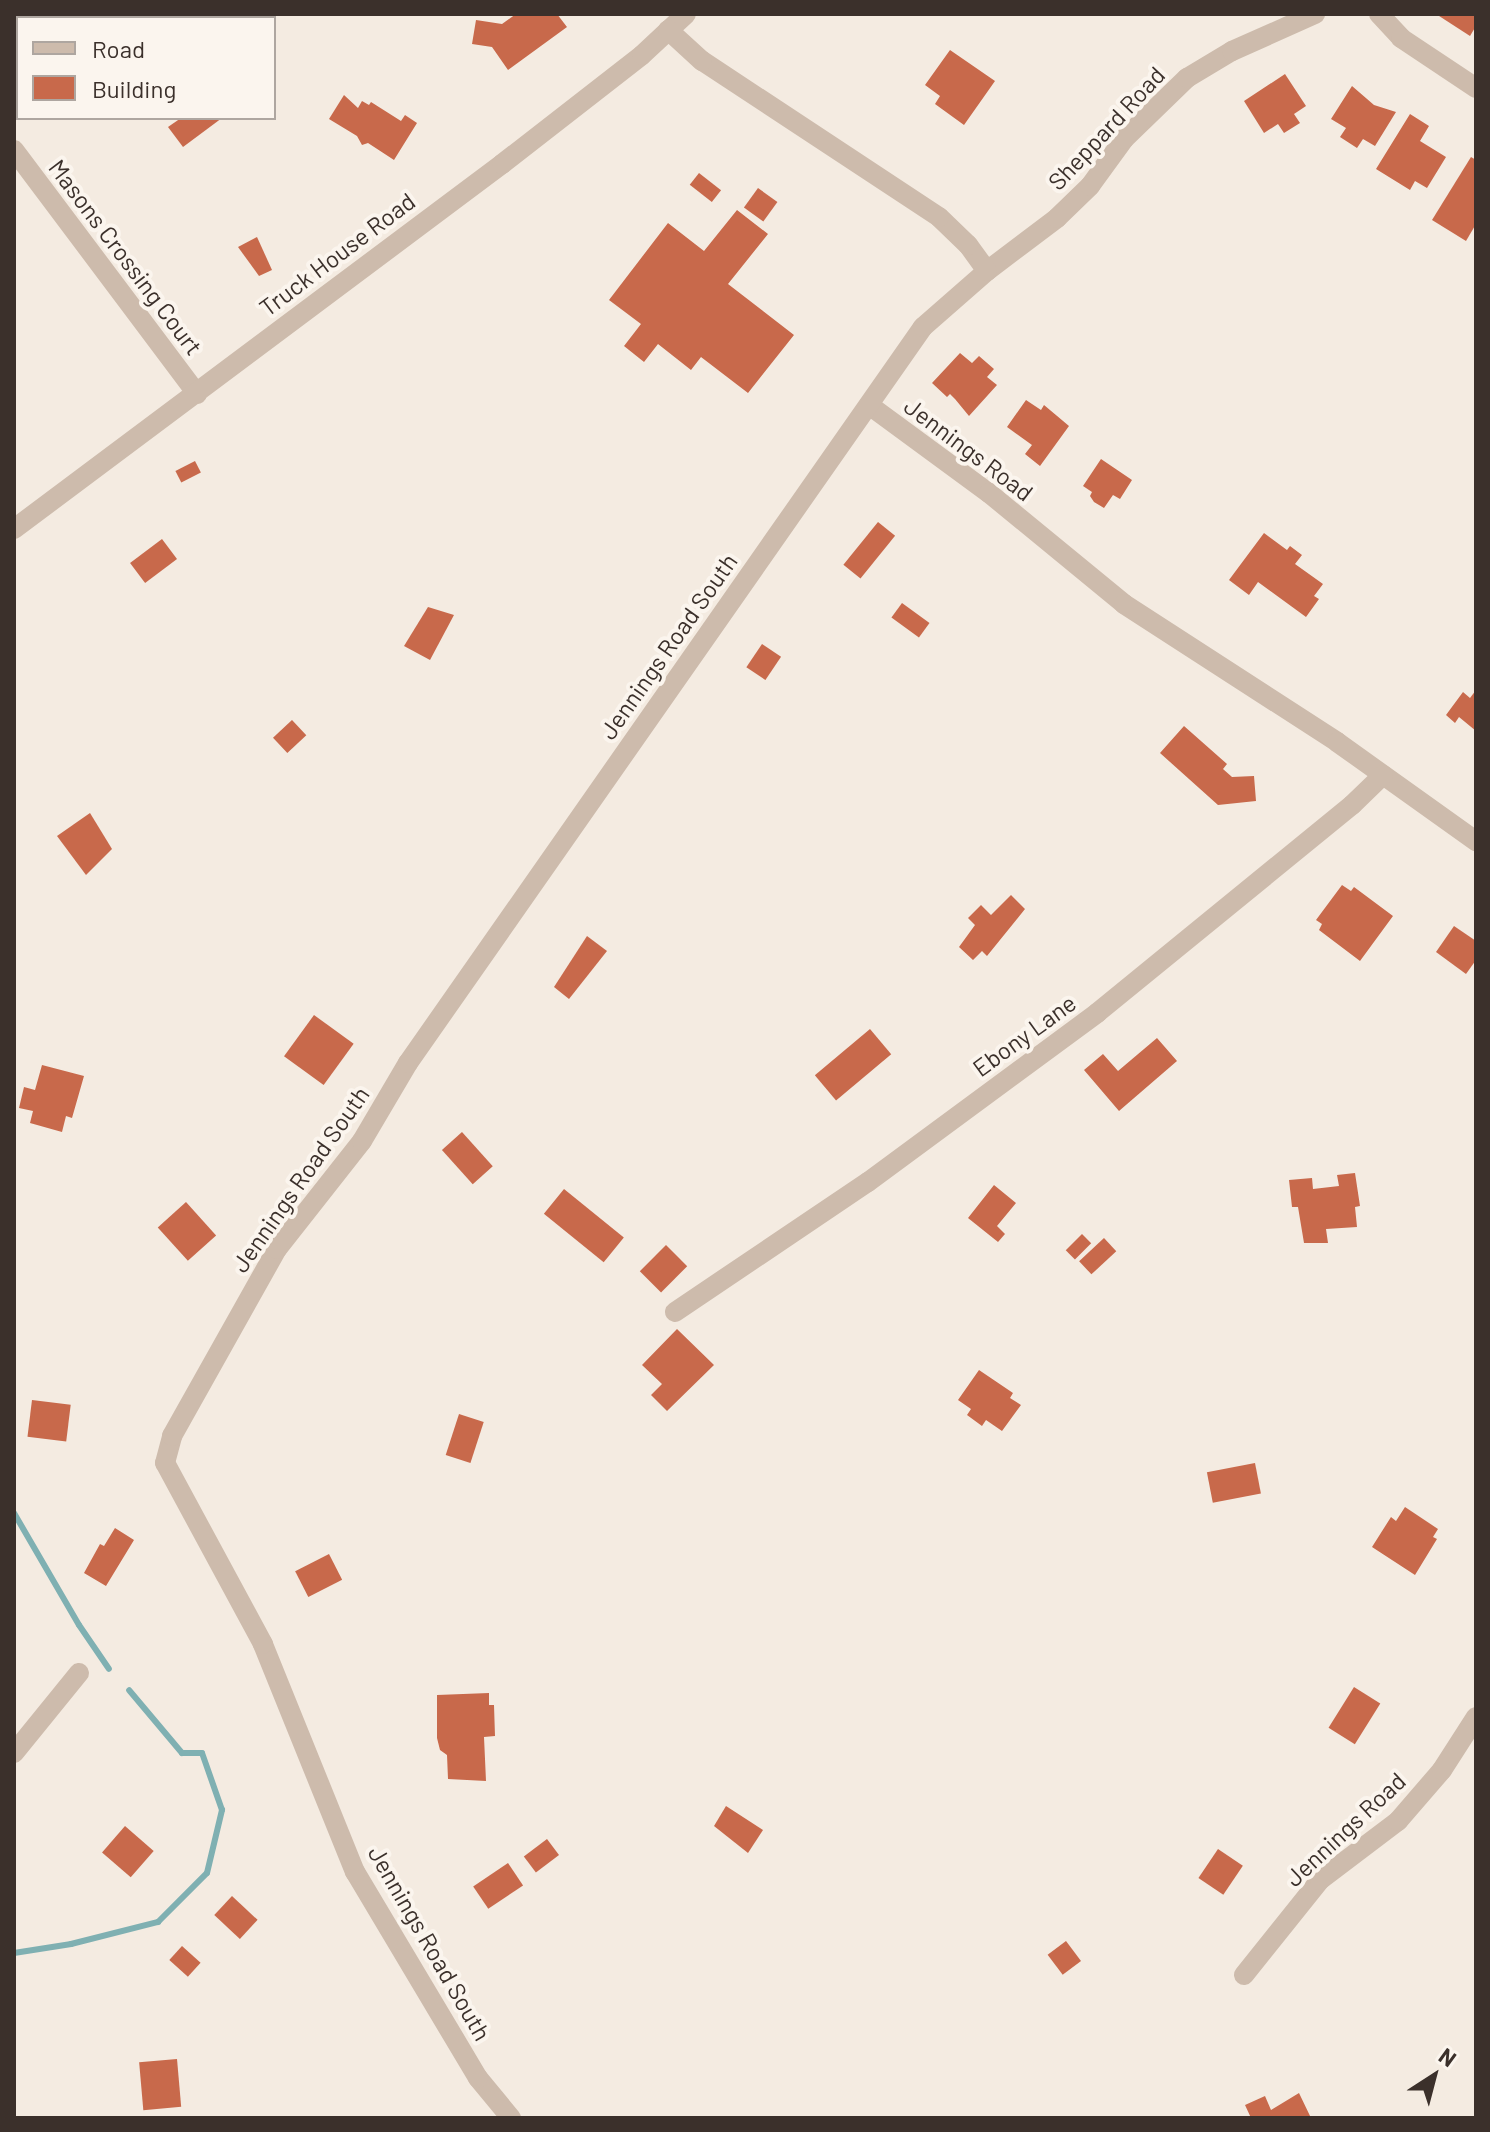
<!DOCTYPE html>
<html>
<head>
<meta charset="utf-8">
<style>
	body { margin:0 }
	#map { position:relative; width:1490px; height:2132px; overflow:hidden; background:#f4ebe1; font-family:Barlow,sans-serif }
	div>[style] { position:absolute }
	.stream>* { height:6px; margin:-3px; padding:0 3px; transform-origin:3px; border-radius:3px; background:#7fb0b2 }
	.building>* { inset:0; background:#c8694b; transform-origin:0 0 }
	.minor>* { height:20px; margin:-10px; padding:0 10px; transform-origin:10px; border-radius:10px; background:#cdbbac }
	span { translate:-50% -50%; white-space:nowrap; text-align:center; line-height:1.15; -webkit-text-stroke:8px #fbf5ee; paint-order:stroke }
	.street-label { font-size:24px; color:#3b302b }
	.frame { position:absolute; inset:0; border:16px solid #3b302b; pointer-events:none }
	.legend { position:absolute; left:16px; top:16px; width:260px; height:104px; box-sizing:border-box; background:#fbf5ee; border:2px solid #aea6a0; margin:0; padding:10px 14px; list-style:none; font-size:24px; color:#3b302b }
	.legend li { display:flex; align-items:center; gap:16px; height:40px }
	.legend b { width:40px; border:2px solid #aea6a0 }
	.north { position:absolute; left:1394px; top:2036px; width:80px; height:80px; -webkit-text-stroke:6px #fbf5ee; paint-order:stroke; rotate:36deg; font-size:22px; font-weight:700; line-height:32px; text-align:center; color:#3b302b }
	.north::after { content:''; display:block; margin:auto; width:28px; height:36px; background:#3b302b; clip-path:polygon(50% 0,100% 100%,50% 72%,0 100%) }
</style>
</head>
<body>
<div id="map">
	<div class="stream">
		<i style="left:14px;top:1513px;width:129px;rotate:59.9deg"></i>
		<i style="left:79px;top:1625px;width:53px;rotate:55.7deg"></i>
		<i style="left:14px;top:1953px;width:58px;rotate:-9deg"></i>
		<i style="left:71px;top:1944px;width:90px;rotate:-14.2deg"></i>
		<i style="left:158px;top:1922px;width:69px;rotate:-45deg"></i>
		<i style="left:207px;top:1873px;width:65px;rotate:-76.6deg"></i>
		<i style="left:222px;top:1810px;width:60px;rotate:-109.3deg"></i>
		<i style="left:202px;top:1753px;width:20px;rotate:180deg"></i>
		<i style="left:182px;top:1753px;width:82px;rotate:-130.1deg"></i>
	</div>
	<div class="building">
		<i style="clip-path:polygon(213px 14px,240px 14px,235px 18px,212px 18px)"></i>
		<i style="clip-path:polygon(516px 14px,557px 14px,567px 27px,508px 70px,492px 47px,472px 44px,476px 20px,502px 24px)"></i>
		<i style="clip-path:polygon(1436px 14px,1476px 14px,1476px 26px,1470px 36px)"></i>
		<i style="clip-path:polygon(950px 50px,995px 81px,964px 125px,935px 104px,940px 96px,925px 85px)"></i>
		<i style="clip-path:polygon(1285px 74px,1306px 106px,1294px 114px,1300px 123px,1284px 133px,1278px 124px,1264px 133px,1244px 101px)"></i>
		<i style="clip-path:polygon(1352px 86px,1374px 105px,1396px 112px,1375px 146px,1363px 139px,1357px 148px,1340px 137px,1346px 128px,1331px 119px)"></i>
		<i style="clip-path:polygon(344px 95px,358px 108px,362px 101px,369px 105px,371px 102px,401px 121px,405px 115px,417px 123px,394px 160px,368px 143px,362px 145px,357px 136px,329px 119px)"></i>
		<i style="clip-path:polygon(1410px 114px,1429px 126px,1420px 141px,1446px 157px,1427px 188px,1415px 181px,1410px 190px,1376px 169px)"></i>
		<i style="clip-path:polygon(181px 118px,222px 118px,183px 147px,168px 127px)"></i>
		<i style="clip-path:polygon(1471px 157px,1476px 160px,1476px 224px,1466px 241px,1432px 220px)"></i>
		<i style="left:699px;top:173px;width:28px;height:15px;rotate:38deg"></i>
		<i style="left:758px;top:188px;width:24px;height:24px;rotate:36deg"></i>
		<i style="clip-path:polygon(737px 210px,768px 234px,728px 284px,794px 335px,748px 393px,701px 357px,691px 370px,658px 344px,644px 362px,624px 346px,641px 324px,609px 300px,668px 223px,704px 251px)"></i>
		<i style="clip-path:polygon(257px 237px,272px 270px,259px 276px,238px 247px)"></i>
		<i style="clip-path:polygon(960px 353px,972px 363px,979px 356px,994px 369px,987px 377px,997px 385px,969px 416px,955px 399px,950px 394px,947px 397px,932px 383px)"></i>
		<i style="clip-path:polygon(1026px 400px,1041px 410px,1044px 405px,1069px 426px,1040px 466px,1025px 454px,1032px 445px,1007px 427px)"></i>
		<i style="clip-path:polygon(1101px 459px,1132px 480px,1120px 499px,1113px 495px,1104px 508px,1094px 502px,1090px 496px,1092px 492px,1083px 486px)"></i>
		<i style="left:195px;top:461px;width:13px;height:22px;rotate:63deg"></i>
		<i style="left:878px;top:522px;width:22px;height:55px;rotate:39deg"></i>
		<i style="clip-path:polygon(1264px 533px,1287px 550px,1290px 546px,1302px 555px,1295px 564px,1323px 584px,1314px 596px,1319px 599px,1306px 617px,1258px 582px,1249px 595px,1229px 580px)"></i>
		<i style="left:162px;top:539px;width:25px;height:40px;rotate:53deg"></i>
		<i style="left:902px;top:603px;width:34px;height:18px;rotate:36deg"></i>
		<i style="clip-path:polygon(428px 607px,454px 615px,430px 660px,404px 646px)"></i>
		<i style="left:762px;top:644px;width:23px;height:28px;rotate:34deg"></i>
		<i style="clip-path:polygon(1476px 690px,1476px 731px,1459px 717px,1455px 723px,1446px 715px,1463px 692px,1470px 698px)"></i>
		<i style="left:292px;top:720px;width:21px;height:26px;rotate:47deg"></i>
		<i style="clip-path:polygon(1184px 726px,1227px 764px,1223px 769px,1232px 777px,1254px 776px,1256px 801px,1218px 805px,1160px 753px)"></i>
		<i style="clip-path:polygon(90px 813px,112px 849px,86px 875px,57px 836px)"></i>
		<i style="clip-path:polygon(1342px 885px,1351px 891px,1354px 887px,1393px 916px,1360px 961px,1319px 930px,1322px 924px,1316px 920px)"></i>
		<i style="clip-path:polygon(1011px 895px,1025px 909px,987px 956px,982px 951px,973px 960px,959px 947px,975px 925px,968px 918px,981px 905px,991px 915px)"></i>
		<i style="clip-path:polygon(1454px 926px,1476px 941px,1476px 960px,1466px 974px,1436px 952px)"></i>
		<i style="clip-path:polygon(587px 936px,607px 951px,569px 999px,554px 987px)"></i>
		<i style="left:314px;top:1015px;width:49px;height:51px;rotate:36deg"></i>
		<i style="left:870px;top:1029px;width:33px;height:72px;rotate:50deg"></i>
		<i style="clip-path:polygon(1157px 1038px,1177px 1061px,1119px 1111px,1084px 1070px,1103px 1054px,1118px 1071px)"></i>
		<i style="clip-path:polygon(42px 1065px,84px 1076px,72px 1118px,66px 1116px,62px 1132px,30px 1123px,33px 1111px,19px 1108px,24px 1087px,35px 1090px)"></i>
		<i style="left:462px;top:1132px;width:46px;height:27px;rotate:48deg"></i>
		<i style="clip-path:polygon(1355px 1173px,1360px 1206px,1355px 1207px,1357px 1227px,1326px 1229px,1328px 1243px,1304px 1243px,1298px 1207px,1292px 1207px,1289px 1180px,1312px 1178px,1313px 1189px,1339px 1186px,1337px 1175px)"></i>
		<i style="clip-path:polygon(994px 1185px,1016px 1203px,997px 1226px,1005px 1234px,998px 1242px,968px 1218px)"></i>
		<i style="left:564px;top:1189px;width:77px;height:32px;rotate:39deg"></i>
		<i style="left:186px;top:1202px;width:45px;height:38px;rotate:48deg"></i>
		<i style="left:1082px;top:1234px;width:13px;height:23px;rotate:45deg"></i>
		<i style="left:1104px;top:1238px;width:18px;height:34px;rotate:47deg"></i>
		<i style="left:666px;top:1245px;width:30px;height:37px;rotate:45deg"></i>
		<i style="clip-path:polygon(677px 1329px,714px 1365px,667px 1411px,651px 1395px,662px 1384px,642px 1365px)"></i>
		<i style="clip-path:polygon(979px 1370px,1013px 1393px,1010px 1398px,1021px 1405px,1002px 1431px,986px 1420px,982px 1426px,967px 1415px,971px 1409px,958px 1400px)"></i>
		<i style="left:32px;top:1400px;width:39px;height:37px;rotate:7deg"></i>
		<i style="left:459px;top:1414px;width:26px;height:43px;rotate:18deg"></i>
		<i style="left:1255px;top:1463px;width:31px;height:49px;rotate:79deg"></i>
		<i style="clip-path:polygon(1405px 1507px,1438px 1529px,1433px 1537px,1437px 1539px,1415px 1575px,1372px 1547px,1391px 1517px,1396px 1521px)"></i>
		<i style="clip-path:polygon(115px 1528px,134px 1540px,106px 1586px,84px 1573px,100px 1544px,104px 1546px)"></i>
		<i style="left:329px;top:1554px;width:29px;height:38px;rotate:63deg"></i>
		<i style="left:1354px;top:1687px;width:31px;height:48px;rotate:32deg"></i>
		<i style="clip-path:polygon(489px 1693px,489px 1705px,494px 1705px,495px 1736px,484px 1737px,486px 1781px,448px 1779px,447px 1755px,440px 1750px,437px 1738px,437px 1695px)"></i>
		<i style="clip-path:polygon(726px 1806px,763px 1830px,748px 1853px,714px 1826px)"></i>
		<i style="left:125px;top:1826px;width:38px;height:35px;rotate:41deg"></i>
		<i style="left:547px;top:1839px;width:20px;height:29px;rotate:53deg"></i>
		<i style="left:1218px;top:1849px;width:30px;height:35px;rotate:34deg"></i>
		<i style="left:508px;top:1863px;width:27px;height:42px;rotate:56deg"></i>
		<i style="left:232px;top:1896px;width:35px;height:26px;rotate:43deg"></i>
		<i style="left:1066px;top:1941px;width:25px;height:23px;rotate:53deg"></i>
		<i style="left:182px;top:1946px;width:25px;height:19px;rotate:42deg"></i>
		<i style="left:177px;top:2059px;width:48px;height:38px;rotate:85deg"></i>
		<i style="clip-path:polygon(1299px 2093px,1311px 2118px,1251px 2118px,1245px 2105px,1265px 2096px,1271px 2110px)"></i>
	</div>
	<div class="minor">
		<i style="left:1379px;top:14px;width:33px;rotate:47deg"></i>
		<i style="left:1401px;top:38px;width:90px;rotate:33.7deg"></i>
		<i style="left:14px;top:150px;width:305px;rotate:53.1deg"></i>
		<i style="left:987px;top:271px;width:88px;rotate:-37.1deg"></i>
		<i style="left:1057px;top:218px;width:46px;rotate:-44.1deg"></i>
		<i style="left:1090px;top:186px;width:58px;rotate:-54.1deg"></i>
		<i style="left:1124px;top:139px;width:88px;rotate:-44.1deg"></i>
		<i style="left:1187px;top:78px;width:52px;rotate:-31deg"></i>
		<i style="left:1232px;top:51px;width:91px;rotate:-24deg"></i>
		<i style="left:869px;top:405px;width:149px;rotate:36.3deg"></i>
		<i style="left:989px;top:493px;width:175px;rotate:39.4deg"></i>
		<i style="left:1124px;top:604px;width:254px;rotate:32.9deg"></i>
		<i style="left:1337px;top:742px;width:171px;rotate:35.5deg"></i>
		<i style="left:14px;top:529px;width:609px;rotate:-36.79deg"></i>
		<i style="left:502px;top:164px;width:177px;rotate:-37.9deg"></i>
		<i style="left:642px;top:55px;width:60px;rotate:-43deg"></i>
		<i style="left:675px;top:1312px;width:233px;rotate:-34deg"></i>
		<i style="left:868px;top:1182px;width:285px;rotate:-36.4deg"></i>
		<i style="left:1097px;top:1013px;width:329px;rotate:-39.2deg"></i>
		<i style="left:1352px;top:805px;width:43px;rotate:-44.1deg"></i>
		<i style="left:14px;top:1753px;width:103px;rotate:-50.9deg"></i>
		<i style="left:1244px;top:1975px;width:122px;rotate:-51.3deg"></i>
		<i style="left:1320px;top:1880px;width:98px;rotate:-37.1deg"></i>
		<i style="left:1398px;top:1821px;width:67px;rotate:-49.2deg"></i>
		<i style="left:1442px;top:1770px;width:63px;rotate:-57.3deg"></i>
		<i style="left:511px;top:2118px;width:52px;rotate:-129.5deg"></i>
		<i style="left:478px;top:2078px;width:240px;rotate:-120.8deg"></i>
		<i style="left:355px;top:1872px;width:246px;rotate:-112deg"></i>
		<i style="left:263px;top:1644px;width:206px;rotate:-118.4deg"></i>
		<i style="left:165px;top:1463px;width:28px;rotate:-75deg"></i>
		<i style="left:172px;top:1436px;width:214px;rotate:-60.7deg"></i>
		<i style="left:277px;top:1249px;width:137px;rotate:-51.8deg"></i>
		<i style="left:362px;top:1141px;width:91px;rotate:-59.5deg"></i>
		<i style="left:408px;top:1063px;width:898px;rotate:-55.02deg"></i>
		<i style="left:923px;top:327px;width:85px;rotate:-41.2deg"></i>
		<i style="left:987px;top:271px;width:32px;rotate:-126deg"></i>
		<i style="left:968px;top:245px;width:40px;rotate:-136deg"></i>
		<i style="left:939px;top:217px;width:284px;rotate:-146.6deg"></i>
		<i style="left:702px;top:61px;width:46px;rotate:-137.6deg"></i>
	</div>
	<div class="street-label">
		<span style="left:1106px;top:128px;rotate:-47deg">Sheppard Road</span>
		<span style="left:337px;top:254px;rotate:-37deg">Truck House Road</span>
		<span style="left:126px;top:257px;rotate:53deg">Masons Crossing Court</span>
		<span style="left:969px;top:449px;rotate:37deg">Jennings Road</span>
		<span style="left:668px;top:646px;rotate:-55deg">Jennings Road South</span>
		<span style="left:1024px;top:1035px;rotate:-36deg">Ebony Lane</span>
		<span style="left:300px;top:1179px;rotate:-55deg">Jennings Road South</span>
		<span style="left:1345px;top:1829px;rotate:-43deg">Jennings Road</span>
		<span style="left:430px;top:1943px;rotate:60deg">Jennings Road South</span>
	</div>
	<div class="frame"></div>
	<ul class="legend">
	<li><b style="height:10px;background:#cdbbac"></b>Road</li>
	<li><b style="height:22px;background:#c8694b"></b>Building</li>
	</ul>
	<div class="north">N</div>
</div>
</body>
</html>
